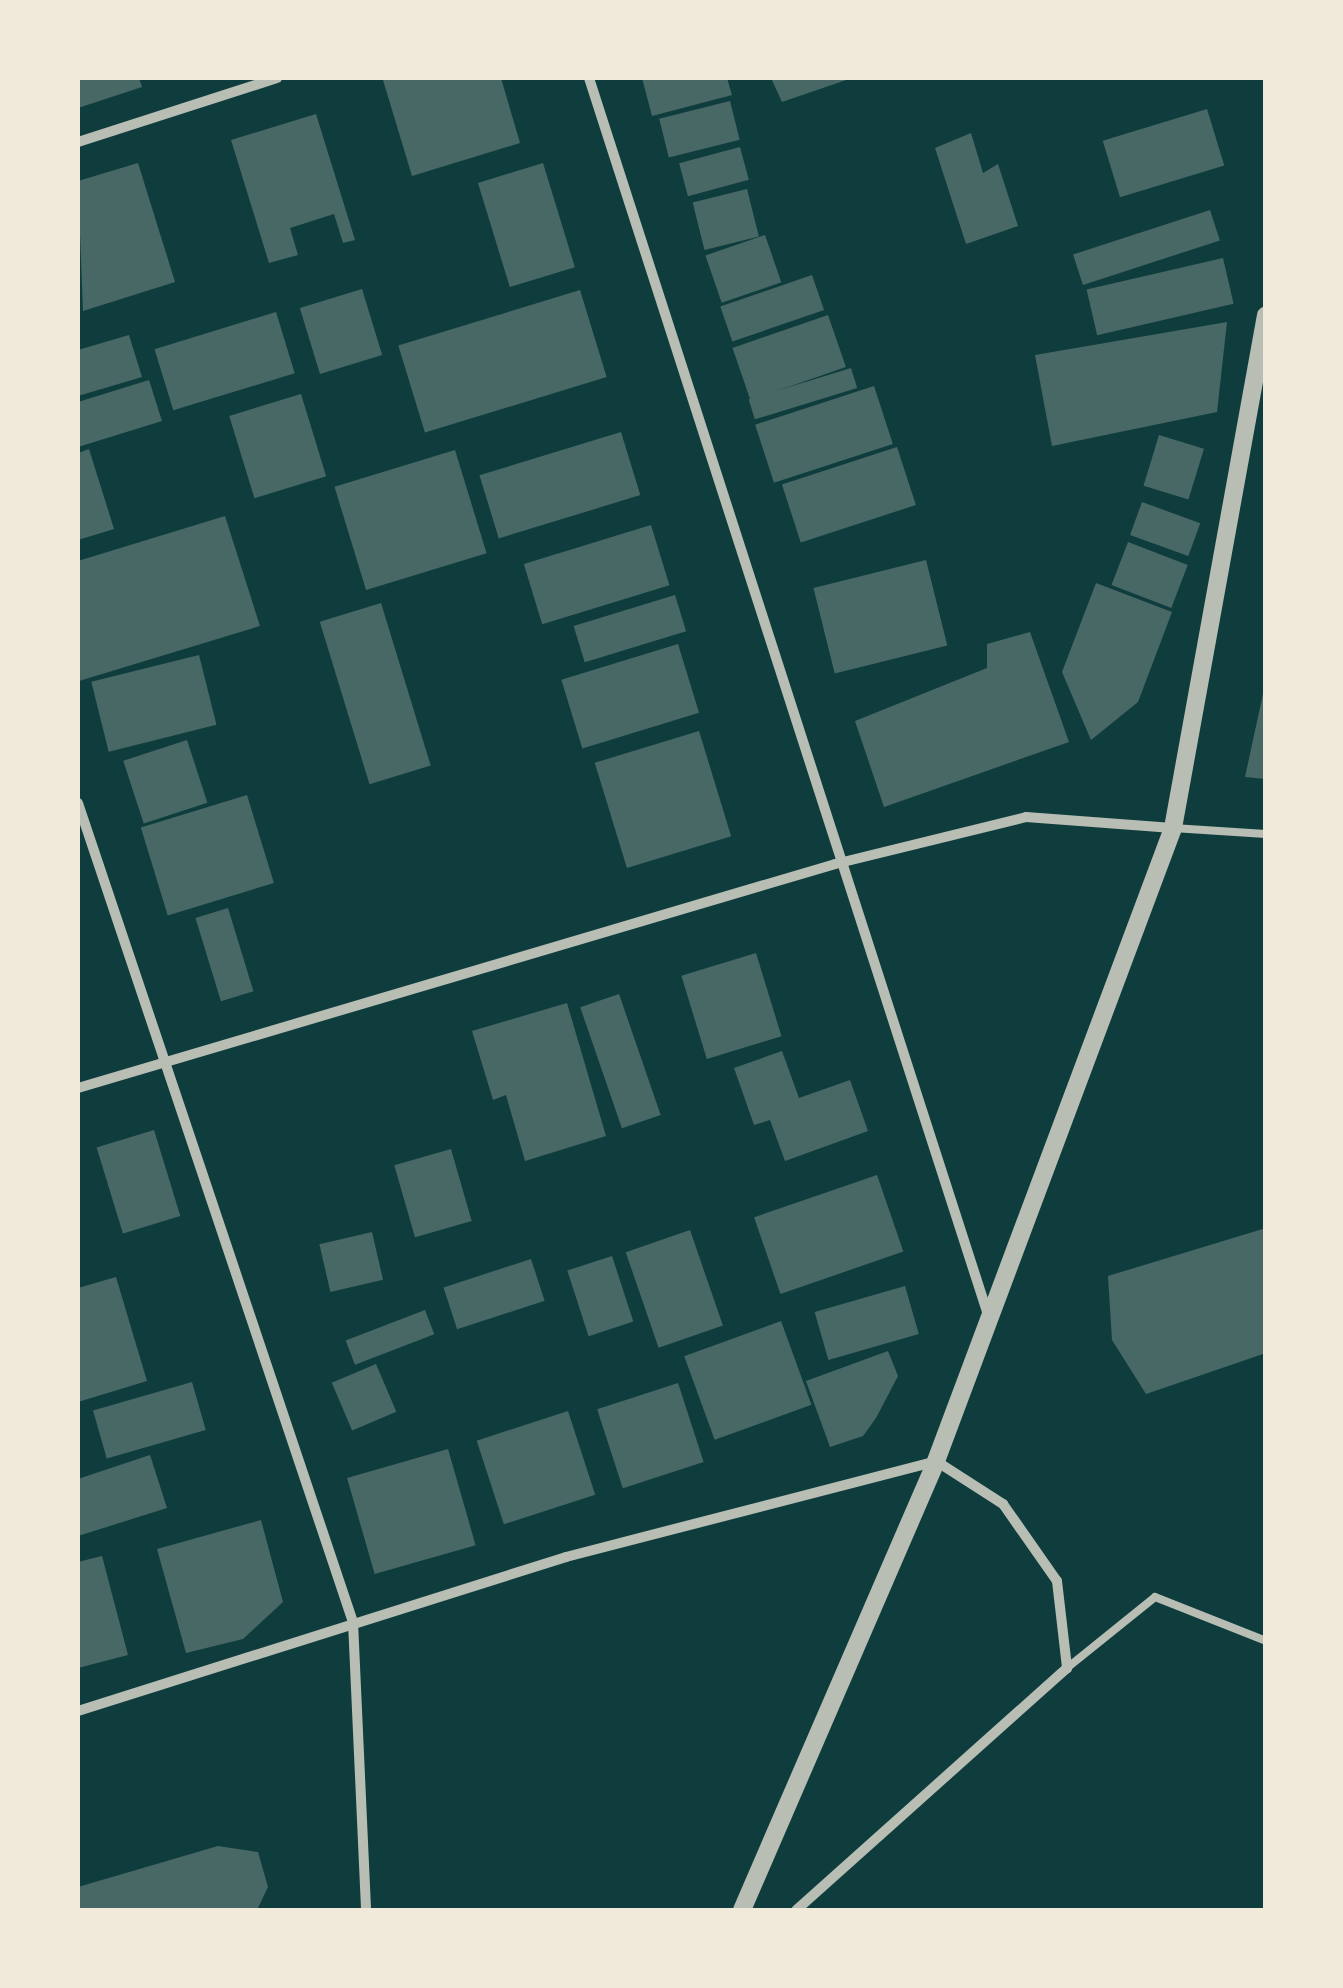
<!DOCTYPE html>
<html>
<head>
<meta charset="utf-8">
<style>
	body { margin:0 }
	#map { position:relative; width:1343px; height:1988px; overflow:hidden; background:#0f3d3e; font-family:Inter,sans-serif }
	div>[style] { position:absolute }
	.building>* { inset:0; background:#486865; transform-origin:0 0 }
	.service>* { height:8px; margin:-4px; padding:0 4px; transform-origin:4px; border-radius:4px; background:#b8beb3 }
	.minor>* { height:10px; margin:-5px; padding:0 5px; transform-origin:5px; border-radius:5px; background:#b8beb3 }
	.tertiary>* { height:18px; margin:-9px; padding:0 9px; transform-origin:9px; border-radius:9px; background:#b8beb3 }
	span { translate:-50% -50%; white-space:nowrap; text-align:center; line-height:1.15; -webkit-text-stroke:9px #f1e9da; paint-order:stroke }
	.frame { position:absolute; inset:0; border:80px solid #f1e9da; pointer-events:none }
</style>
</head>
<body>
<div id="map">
	<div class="building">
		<i style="clip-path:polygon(78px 78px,139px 78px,142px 87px,78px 108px)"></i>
		<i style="clip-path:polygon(501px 78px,520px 143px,412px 176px,383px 80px)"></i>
		<i style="clip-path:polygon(642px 78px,727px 78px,732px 95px,652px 116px)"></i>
		<i style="clip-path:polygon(771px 78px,852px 78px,782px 102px)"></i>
		<i style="left:730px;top:101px;width:40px;height:73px;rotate:76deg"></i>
		<i style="left:1207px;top:109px;width:59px;height:109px;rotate:73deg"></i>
		<i style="clip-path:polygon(316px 114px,355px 240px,343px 243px,334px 214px,290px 228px,298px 255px,269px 263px,231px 140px)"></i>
		<i style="clip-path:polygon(971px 133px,983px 173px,998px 164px,1018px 226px,966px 244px,935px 148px)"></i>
		<i style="left:740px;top:147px;width:34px;height:63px;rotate:75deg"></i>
		<i style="clip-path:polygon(138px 163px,175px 282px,83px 311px,78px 181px)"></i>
		<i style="left:543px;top:163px;width:109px;height:68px;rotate:73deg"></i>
		<i style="left:747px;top:189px;width:49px;height:56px;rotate:76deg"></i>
		<i style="left:1210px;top:210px;width:32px;height:144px;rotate:72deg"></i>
		<i style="left:765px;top:235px;width:50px;height:63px;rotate:71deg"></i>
		<i style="left:1223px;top:258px;width:47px;height:140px;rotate:77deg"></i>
		<i style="left:812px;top:275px;width:37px;height:97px;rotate:71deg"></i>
		<i style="left:362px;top:289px;width:69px;height:65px;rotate:73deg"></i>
		<i style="left:580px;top:290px;width:91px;height:190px;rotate:73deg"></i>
		<i style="left:276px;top:312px;width:64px;height:127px;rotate:73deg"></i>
		<i style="left:828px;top:315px;width:55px;height:101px;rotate:71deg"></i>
		<i style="clip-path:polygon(1227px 322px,1217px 412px,1052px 446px,1035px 355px)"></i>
		<i style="clip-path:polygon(129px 335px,142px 377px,78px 396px,78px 350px)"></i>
		<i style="left:851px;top:368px;width:21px;height:107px;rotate:73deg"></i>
		<i style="clip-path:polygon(149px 380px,162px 421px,78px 447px,78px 402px)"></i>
		<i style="left:874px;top:386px;width:61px;height:125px;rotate:72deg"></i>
		<i style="left:301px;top:394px;width:86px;height:75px;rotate:73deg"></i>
		<i style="left:621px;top:432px;width:66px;height:148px;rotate:73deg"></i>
		<i style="left:1159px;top:435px;width:47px;height:53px;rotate:17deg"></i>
		<i style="left:897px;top:447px;width:61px;height:121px;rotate:72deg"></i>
		<i style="clip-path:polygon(89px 449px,114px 529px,78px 540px,78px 453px)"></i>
		<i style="left:455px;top:450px;width:108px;height:126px;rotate:73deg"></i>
		<i style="left:1142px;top:502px;width:62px;height:35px;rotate:20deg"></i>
		<i style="clip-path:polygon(225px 516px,260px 626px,79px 681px,78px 561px)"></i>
		<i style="left:651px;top:525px;width:63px;height:133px;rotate:73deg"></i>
		<i style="left:1128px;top:542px;width:64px;height:46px;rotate:21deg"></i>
		<i style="left:926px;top:560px;width:88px;height:116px;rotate:76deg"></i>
		<i style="clip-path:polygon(1096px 583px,1172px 612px,1138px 702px,1091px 740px,1062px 672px)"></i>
		<i style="left:675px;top:595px;width:38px;height:106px;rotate:73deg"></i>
		<i style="left:381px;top:603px;width:170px;height:64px;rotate:73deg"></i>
		<i style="clip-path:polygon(1030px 632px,1069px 742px,884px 807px,855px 721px,987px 668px,987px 644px)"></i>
		<i style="left:678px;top:644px;width:72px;height:122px;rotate:73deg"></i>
		<i style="left:199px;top:655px;width:72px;height:111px;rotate:76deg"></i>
		<i style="clip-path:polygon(1266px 680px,1266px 779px,1245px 777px)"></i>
		<i style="left:699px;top:731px;width:110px;height:109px;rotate:73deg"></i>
		<i style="left:187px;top:740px;width:66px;height:67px;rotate:72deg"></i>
		<i style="left:247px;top:795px;width:92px;height:111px;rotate:73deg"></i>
		<i style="left:228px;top:908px;width:87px;height:34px;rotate:73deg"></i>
		<i style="left:756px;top:953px;width:87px;height:78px;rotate:73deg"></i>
		<i style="left:619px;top:994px;width:128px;height:41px;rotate:71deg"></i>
		<i style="clip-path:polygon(567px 1003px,606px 1136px,525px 1161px,506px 1095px,493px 1100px,472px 1031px)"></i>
		<i style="clip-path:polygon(782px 1051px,799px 1098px,850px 1080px,868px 1131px,785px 1161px,770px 1120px,754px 1125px,734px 1068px)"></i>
		<i style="left:154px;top:1130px;width:90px;height:60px;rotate:73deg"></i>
		<i style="left:451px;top:1149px;width:75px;height:59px;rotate:74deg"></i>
		<i style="left:877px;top:1175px;width:81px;height:130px;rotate:71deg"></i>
		<i style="clip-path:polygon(1266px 1228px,1266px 1353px,1146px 1394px,1112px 1340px,1108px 1276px)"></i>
		<i style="left:690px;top:1230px;width:101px;height:68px;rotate:71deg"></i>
		<i style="left:372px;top:1232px;width:49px;height:54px;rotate:77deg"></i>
		<i style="left:612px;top:1256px;width:69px;height:47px;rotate:72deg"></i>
		<i style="left:531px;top:1259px;width:44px;height:92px;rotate:72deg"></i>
		<i style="clip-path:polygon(116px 1277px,147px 1381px,78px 1402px,78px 1288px)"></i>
		<i style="left:905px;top:1286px;width:50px;height:94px;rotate:74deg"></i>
		<i style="left:425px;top:1310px;width:26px;height:85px;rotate:69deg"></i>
		<i style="left:781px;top:1321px;width:89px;height:103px;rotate:70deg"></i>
		<i style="clip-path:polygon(888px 1351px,898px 1376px,876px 1418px,863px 1436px,830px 1447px,806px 1381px)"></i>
		<i style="left:376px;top:1364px;width:52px;height:48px;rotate:67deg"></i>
		<i style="left:192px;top:1382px;width:50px;height:103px;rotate:74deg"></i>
		<i style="left:678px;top:1383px;width:83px;height:85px;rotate:72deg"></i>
		<i style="left:568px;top:1411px;width:88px;height:96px;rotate:72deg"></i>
		<i style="left:448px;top:1449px;width:100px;height:105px;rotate:74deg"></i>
		<i style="clip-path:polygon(150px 1455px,167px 1508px,78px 1536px,78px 1479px)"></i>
		<i style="clip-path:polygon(261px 1520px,283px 1602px,243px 1639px,186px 1653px,157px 1549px)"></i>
		<i style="clip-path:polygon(102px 1556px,128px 1655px,78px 1668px,78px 1562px)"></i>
		<i style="clip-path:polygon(218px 1846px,258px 1852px,268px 1887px,257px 1910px,78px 1910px,78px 1887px)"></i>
	</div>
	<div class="service">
		<i style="left:1173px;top:828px;width:93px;rotate:3.7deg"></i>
		<i style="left:1067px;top:1668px;width:113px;rotate:-38.9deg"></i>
		<i style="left:1155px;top:1597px;width:119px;rotate:21.6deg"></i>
	</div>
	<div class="minor">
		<i style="left:589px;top:78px;width:1303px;rotate:72.12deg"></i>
		<i style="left:78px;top:142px;width:209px;rotate:-17.8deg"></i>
		<i style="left:78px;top:803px;width:864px;rotate:71.44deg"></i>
		<i style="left:353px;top:1622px;width:288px;rotate:87.4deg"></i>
		<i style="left:78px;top:1088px;width:789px;rotate:-16.48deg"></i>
		<i style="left:835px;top:864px;width:197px;rotate:-13.8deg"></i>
		<i style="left:1026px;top:817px;width:147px;rotate:4.3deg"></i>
		<i style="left:78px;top:1711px;width:512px;rotate:-17.51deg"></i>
		<i style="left:566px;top:1557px;width:382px;rotate:-14.5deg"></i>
		<i style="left:936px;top:1461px;width:80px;rotate:32.7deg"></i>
		<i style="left:1003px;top:1504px;width:94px;rotate:55deg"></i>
		<i style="left:1057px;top:1581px;width:88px;rotate:83.4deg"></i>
		<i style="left:1067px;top:1668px;width:363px;rotate:138.2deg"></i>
	</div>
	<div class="tertiary">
		<i style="left:742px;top:1910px;width:489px;rotate:-66.6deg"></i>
		<i style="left:936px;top:1461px;width:676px;rotate:-69.47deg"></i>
		<i style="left:1173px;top:828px;width:521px;rotate:-79.72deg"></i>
	</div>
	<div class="frame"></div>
</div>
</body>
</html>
